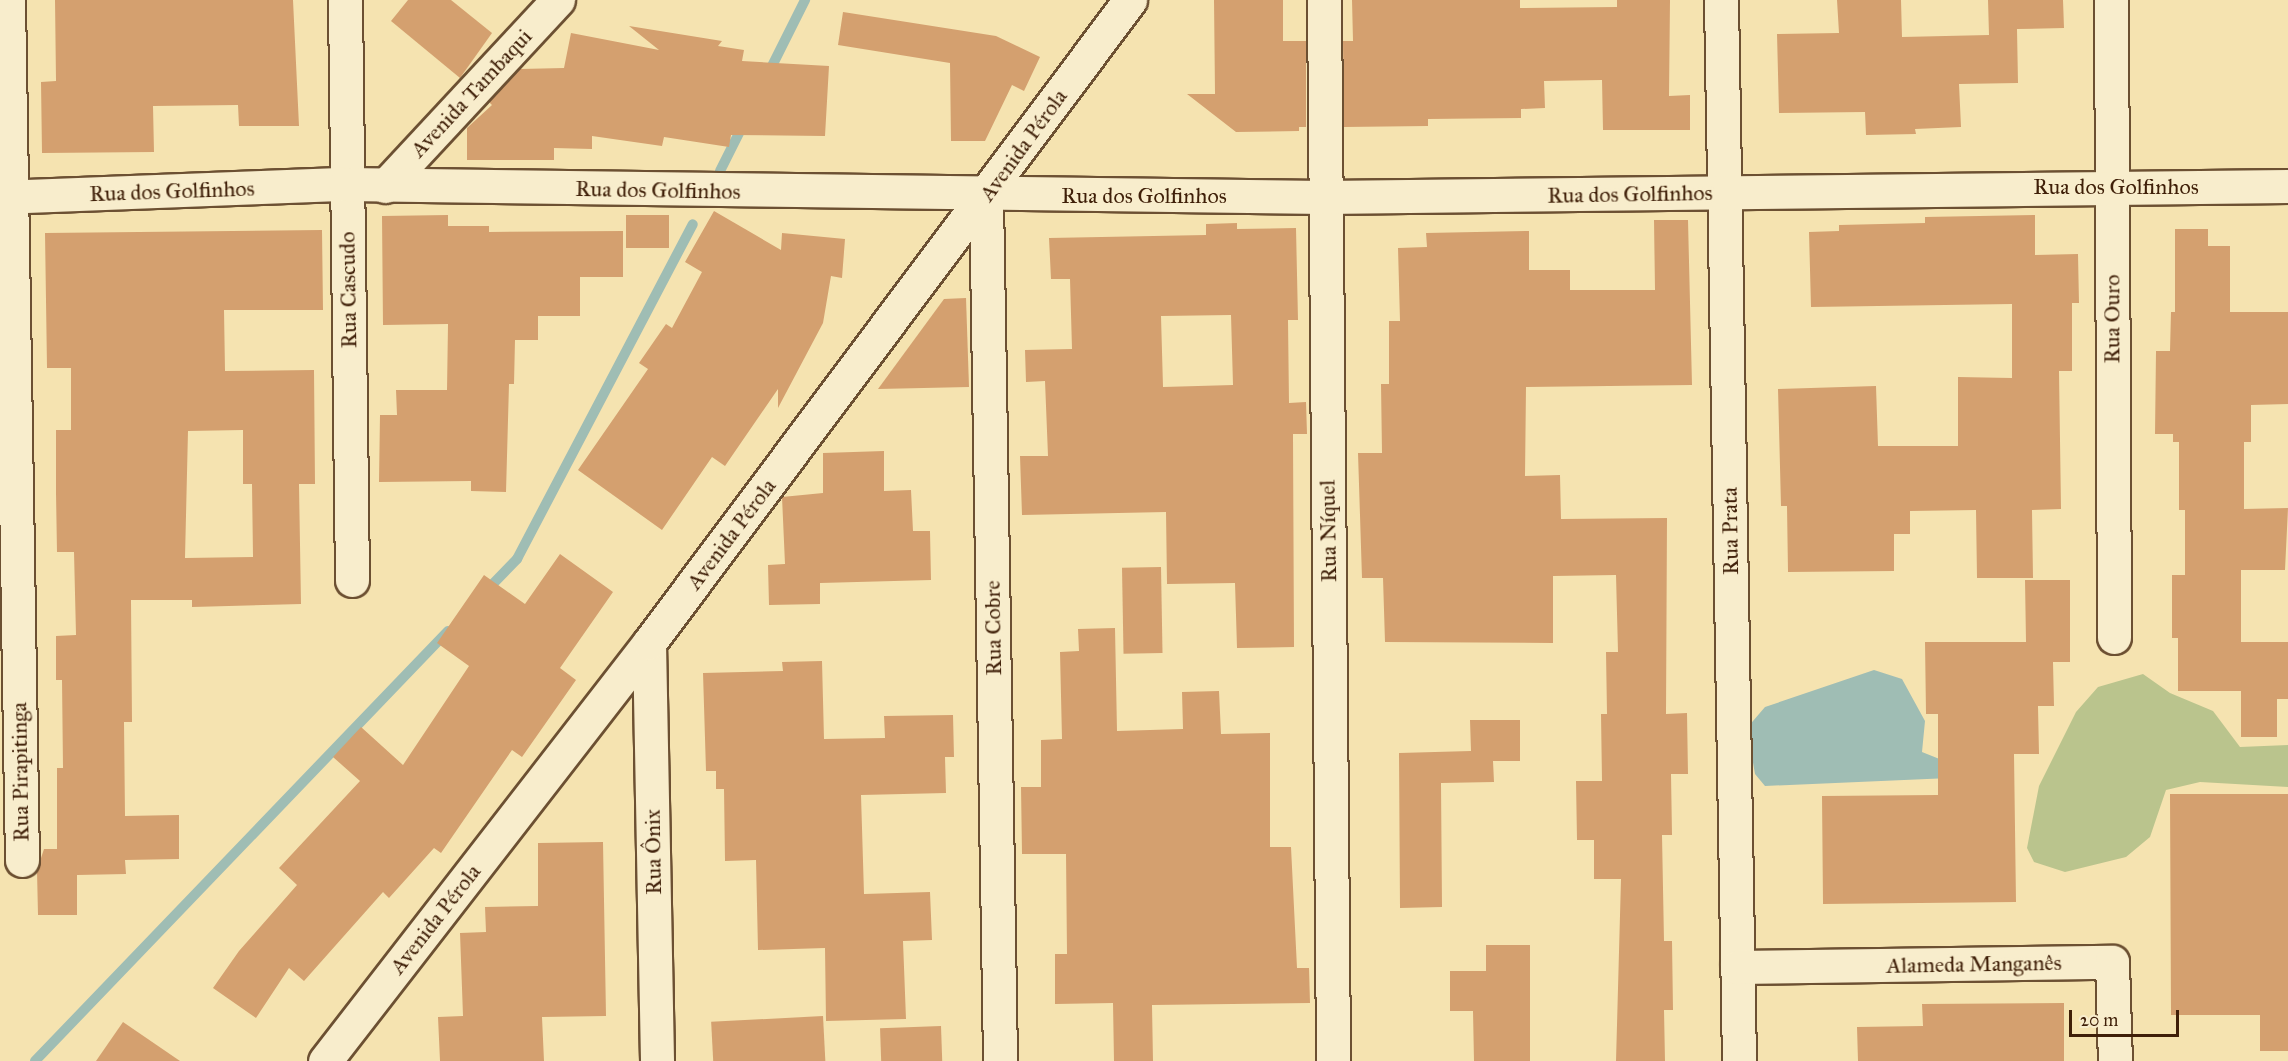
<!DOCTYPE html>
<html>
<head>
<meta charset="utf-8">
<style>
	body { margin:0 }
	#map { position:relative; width:2288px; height:1061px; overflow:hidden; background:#f5e3b0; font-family:"IM FELL Great Primer",serif }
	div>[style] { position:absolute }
	.green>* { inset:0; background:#bac48d }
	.water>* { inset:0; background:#9fbdb4 }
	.stream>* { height:10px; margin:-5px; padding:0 5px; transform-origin:5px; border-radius:5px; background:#9fbdb4 }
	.building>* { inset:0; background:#d4a06f; transform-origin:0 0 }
	.roads { filter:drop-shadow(2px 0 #6c5032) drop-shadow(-2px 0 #6c5032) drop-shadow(0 2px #6c5032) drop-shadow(0 -2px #6c5032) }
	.minor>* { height:33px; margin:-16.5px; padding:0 16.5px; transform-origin:16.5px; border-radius:16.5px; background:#f8edcc }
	span { translate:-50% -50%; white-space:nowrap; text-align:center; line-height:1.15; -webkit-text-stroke:5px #f8edcc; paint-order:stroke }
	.street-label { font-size:22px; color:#3f1f08 }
	.scale { position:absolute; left:2069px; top:1010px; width:110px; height:27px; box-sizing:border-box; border:3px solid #3f1f08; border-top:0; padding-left:8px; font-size:18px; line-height:21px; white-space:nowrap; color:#3f1f08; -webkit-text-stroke:4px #f8edcc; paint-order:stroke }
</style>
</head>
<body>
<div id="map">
	<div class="green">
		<i style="clip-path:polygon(2143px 674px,2170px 693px,2213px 711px,2240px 747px,2288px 745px,2288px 787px,2200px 782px,2166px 790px,2150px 837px,2126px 857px,2065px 872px,2034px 862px,2027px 848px,2039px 786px,2076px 712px,2098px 687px)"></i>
	</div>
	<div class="water">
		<i style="clip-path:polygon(1874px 670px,1902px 679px,1925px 721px,1922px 752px,1947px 762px,1950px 778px,1765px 786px,1755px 774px,1747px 728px,1765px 707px)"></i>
	</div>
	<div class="stream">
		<i style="left:768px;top:74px;width:83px;rotate:-63.4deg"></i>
		<i style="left:720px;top:171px;width:54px;rotate:-63.4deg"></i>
		<i style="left:486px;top:591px;width:45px;rotate:-45.9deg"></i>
		<i style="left:517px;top:559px;width:378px;rotate:-62.3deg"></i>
		<i style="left:35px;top:1061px;width:596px;rotate:-46.16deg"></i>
	</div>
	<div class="building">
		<i style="clip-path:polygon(55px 0,293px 0,299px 126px,239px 126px,238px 105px,153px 106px,154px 152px,42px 153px,41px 82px,56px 81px)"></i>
		<i style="clip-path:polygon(408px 0,451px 0,492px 33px,460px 78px,391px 21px)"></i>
		<i style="clip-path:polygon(1214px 0,1283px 0,1283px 41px,1306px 41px,1306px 127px,1299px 127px,1299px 131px,1236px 132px,1187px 94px,1215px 94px)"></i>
		<i style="clip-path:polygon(1352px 0,1520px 0,1520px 8px,1617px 7px,1617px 0,1670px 0,1669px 96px,1690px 95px,1690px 130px,1603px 130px,1602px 80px,1544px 81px,1545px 108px,1521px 109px,1521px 118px,1428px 119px,1428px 126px,1344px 127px,1343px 41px,1353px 41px)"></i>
		<i style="clip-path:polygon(1837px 0,1901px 0,1902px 37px,1989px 35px,1988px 0,2063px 0,2064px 28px,2017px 29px,2018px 83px,1959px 84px,1961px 127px,1915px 129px,1916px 134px,1866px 135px,1865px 112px,1779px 113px,1777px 34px,1839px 33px)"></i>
		<i style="clip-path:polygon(843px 12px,996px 36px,1040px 57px,1024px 91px,1012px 85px,985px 141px,951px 141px,950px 63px,838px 45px)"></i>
		<i style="clip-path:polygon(629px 26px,722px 41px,718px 46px,744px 50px,742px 61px,829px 66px,825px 136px,731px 135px,729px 147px,664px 137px,662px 146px,592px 136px,592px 149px,554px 148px,554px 160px,467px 160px,467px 128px,492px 105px,489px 102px,520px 69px,564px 68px,571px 33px,659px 50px)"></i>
		<i style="clip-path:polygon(714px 211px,781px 250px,782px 233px,845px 239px,842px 278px,831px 276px,823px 323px,778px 408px,778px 389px,725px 466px,712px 457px,662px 530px,578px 470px,648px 369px,639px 363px,666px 324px,672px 328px,702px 272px,685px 262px)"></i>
		<i style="clip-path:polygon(448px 215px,448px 226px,489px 226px,489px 232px,623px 231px,623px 277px,580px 277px,580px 316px,538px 316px,538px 340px,515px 340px,514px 384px,509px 384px,506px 492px,471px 491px,471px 481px,379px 482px,380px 415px,397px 415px,396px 390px,447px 390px,448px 324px,383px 325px,382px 216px)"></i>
		<i style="left:626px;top:215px;width:43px;height:33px"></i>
		<i style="clip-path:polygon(2035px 215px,2035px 255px,2078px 254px,2079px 303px,2072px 303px,2072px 371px,2059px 371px,2061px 509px,2032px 510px,2033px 578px,1977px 578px,1976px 510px,1910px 511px,1910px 534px,1894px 534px,1894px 571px,1788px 572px,1787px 506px,1781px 506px,1778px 389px,1876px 386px,1878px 446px,1958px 446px,1958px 377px,2012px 378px,2012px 304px,1811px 307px,1809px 232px,1839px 231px,1839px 225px,1925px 223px,1925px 217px)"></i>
		<i style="clip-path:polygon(1654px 220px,1688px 220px,1692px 385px,1526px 387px,1525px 476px,1560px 475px,1561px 519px,1667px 518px,1666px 714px,1687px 713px,1688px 774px,1671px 774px,1672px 835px,1662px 835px,1664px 941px,1672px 941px,1673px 1010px,1664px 1010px,1665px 1061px,1616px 1061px,1621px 879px,1594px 879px,1594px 840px,1577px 840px,1576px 781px,1602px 781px,1601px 714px,1607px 714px,1606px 652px,1618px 652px,1616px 575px,1553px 576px,1553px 643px,1385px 642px,1383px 578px,1362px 578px,1358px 453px,1382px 453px,1381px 384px,1389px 384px,1389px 321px,1400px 321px,1398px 248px,1427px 247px,1426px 233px,1529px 231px,1529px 270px,1570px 270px,1570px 290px,1655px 290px)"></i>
		<i style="clip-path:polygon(evenodd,1237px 223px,1237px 229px,1296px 228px,1298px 320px,1288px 320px,1289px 403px,1306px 402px,1307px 434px,1293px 434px,1294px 647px,1237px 648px,1235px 583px,1167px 584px,1166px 512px,1022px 515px,1020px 456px,1048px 456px,1045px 381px,1026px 382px,1025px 350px,1072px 349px,1070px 279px,1051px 279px,1049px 238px,1206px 235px,1206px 224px,1237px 223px,1231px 315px,1233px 385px,1163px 387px,1161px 316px,1231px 315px)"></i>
		<i style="clip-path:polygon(2175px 229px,2208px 229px,2208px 246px,2230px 246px,2230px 312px,2288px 312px,2288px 404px,2251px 405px,2251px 442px,2244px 442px,2244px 509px,2288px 508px,2285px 570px,2241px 570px,2241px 642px,2288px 642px,2288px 699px,2277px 699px,2277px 737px,2241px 737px,2241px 691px,2178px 691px,2178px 638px,2172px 638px,2172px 575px,2185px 575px,2185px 510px,2179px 510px,2179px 442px,2173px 442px,2173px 434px,2155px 434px,2156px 351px,2170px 351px,2171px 312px,2175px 312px)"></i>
		<i style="clip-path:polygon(evenodd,322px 230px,323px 310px,224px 310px,225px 371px,314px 370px,315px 484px,299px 484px,301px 604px,192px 607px,192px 600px,131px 600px,132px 722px,124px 722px,125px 816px,179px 815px,179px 859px,125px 860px,126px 874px,77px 875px,77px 915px,38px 915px,37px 871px,41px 858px,44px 849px,57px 849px,57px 768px,63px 768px,62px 680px,56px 680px,56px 636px,76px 635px,74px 552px,57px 552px,56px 493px,56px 430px,71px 430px,71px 368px,47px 368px,45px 233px,322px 230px,243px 430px,243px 484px,252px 484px,253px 557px,185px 558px,188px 431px,243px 430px)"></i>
		<i style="clip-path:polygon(966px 298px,969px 387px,878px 389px,944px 299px)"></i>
		<i style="clip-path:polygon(884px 451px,884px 491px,911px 490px,913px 531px,930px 531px,931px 580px,820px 583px,820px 604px,769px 605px,768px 565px,785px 564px,782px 497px,823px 493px,823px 453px)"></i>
		<i style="clip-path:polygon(560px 554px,613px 592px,560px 668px,576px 680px,522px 757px,512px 750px,441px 853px,434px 848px,389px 898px,383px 892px,304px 981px,289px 968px,256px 1018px,213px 988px,239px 951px,297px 885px,279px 868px,360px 781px,333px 757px,361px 727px,403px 765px,469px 666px,437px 643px,484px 575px,525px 604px)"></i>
		<i style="left:1161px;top:567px;width:86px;height:39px;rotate:89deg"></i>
		<i style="clip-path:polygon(2025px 580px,2070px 580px,2070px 662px,2053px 662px,2054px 706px,2038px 706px,2039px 754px,2014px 754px,2016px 902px,1823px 904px,1822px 796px,1938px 795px,1938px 714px,1926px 714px,1925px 642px,2026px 642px)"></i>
		<i style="clip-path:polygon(1115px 628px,1117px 731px,1183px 729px,1182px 692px,1219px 691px,1221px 734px,1270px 733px,1270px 847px,1291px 847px,1297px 968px,1309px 968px,1310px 1003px,1152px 1005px,1153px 1061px,1114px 1061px,1113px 1003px,1055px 1004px,1055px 954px,1067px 954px,1066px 854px,1022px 854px,1021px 787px,1041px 787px,1041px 740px,1062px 739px,1060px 652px,1079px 651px,1078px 629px)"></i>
		<i style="clip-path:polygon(822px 661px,824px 739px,885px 738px,884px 716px,953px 715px,954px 757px,945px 757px,946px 793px,861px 795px,864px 894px,930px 892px,932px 940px,903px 941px,906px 1019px,826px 1021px,825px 948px,758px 950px,756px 860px,725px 861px,724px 789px,716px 789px,716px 771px,706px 771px,703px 673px,783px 671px,782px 662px)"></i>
		<i style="clip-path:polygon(1470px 720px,1520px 720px,1520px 761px,1493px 761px,1494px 782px,1441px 783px,1442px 907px,1400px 908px,1399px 753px,1471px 751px)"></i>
		<i style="clip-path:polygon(2170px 794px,2288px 794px,2288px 1051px,2260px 1051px,2260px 1015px,2171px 1015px)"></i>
		<i style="clip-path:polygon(603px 842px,606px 1016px,542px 1017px,544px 1061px,440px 1061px,438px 1017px,463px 1016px,460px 933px,486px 932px,485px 907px,538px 906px,538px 843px)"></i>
		<i style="clip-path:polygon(1486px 945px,1530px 945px,1530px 1061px,1474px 1061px,1473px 1011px,1450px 1011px,1450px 971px,1486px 971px)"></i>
		<i style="clip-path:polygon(2064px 1003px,2064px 1061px,1858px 1061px,1857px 1027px,1923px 1026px,1922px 1004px)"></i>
		<i style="left:823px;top:1016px;width:45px;height:112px;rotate:87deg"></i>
		<i style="clip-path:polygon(123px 1022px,180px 1061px,96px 1061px)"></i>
		<i style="left:941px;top:1026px;width:35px;height:61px;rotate:88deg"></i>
	</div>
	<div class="roads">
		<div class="minor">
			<i style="left:8px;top:0;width:860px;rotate:89.07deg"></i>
			<i style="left:345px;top:0;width:580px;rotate:89.31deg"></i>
			<i style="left:1324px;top:0;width:1061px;rotate:89.51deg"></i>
			<i style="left:1721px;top:0;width:1061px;rotate:89.03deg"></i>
			<i style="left:2111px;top:0;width:637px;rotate:89.73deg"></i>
			<i style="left:385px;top:186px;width:254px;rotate:-47.1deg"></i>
			<i style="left:986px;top:196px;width:865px;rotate:89.07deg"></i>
			<i style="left:0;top:197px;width:346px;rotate:-2.2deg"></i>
			<i style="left:346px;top:184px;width:978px;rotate:0.76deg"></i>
			<i style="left:1324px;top:197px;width:964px;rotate:-0.65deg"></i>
			<i style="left:649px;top:643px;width:418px;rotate:88.9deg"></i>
			<i style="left:1737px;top:967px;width:375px;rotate:-0.8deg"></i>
			<i style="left:2112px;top:962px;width:99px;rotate:88.3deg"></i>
			<i style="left:325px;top:1061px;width:529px;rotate:-52.22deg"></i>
			<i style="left:649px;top:643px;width:803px;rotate:-53.2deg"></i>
		</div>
	</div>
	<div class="street-label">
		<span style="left:471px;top:93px;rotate:-47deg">Avenida Tambaqui</span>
		<span style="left:1023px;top:145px;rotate:-54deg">Avenida Pérola</span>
		<span style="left:2116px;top:187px">Rua dos Golfinhos</span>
		<span style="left:658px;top:190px;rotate:1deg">Rua dos Golfinhos</span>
		<span style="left:172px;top:191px;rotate:-2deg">Rua dos Golfinhos</span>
		<span style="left:1630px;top:194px;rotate:-1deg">Rua dos Golfinhos</span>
		<span style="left:1144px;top:196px">Rua dos Golfinhos</span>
		<span style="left:348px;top:290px;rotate:-91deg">Rua Cascudo</span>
		<span style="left:2112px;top:319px;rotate:-90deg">Rua Ouro</span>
		<span style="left:1328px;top:531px;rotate:-91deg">Rua Níquel</span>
		<span style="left:1730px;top:531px;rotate:-91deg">Rua Prata</span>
		<span style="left:731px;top:534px;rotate:-53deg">Avenida Pérola</span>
		<span style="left:993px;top:628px;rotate:-91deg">Rua Cobre</span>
		<span style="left:20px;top:772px;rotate:-91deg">Rua Pirapitinga</span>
		<span style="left:653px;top:852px;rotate:-91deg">Rua Ônix</span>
		<span style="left:435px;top:919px;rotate:-52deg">Avenida Pérola</span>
		<span style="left:1974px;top:964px;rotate:-1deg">Alameda Manganês</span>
	</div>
	<div class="scale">20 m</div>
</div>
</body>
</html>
